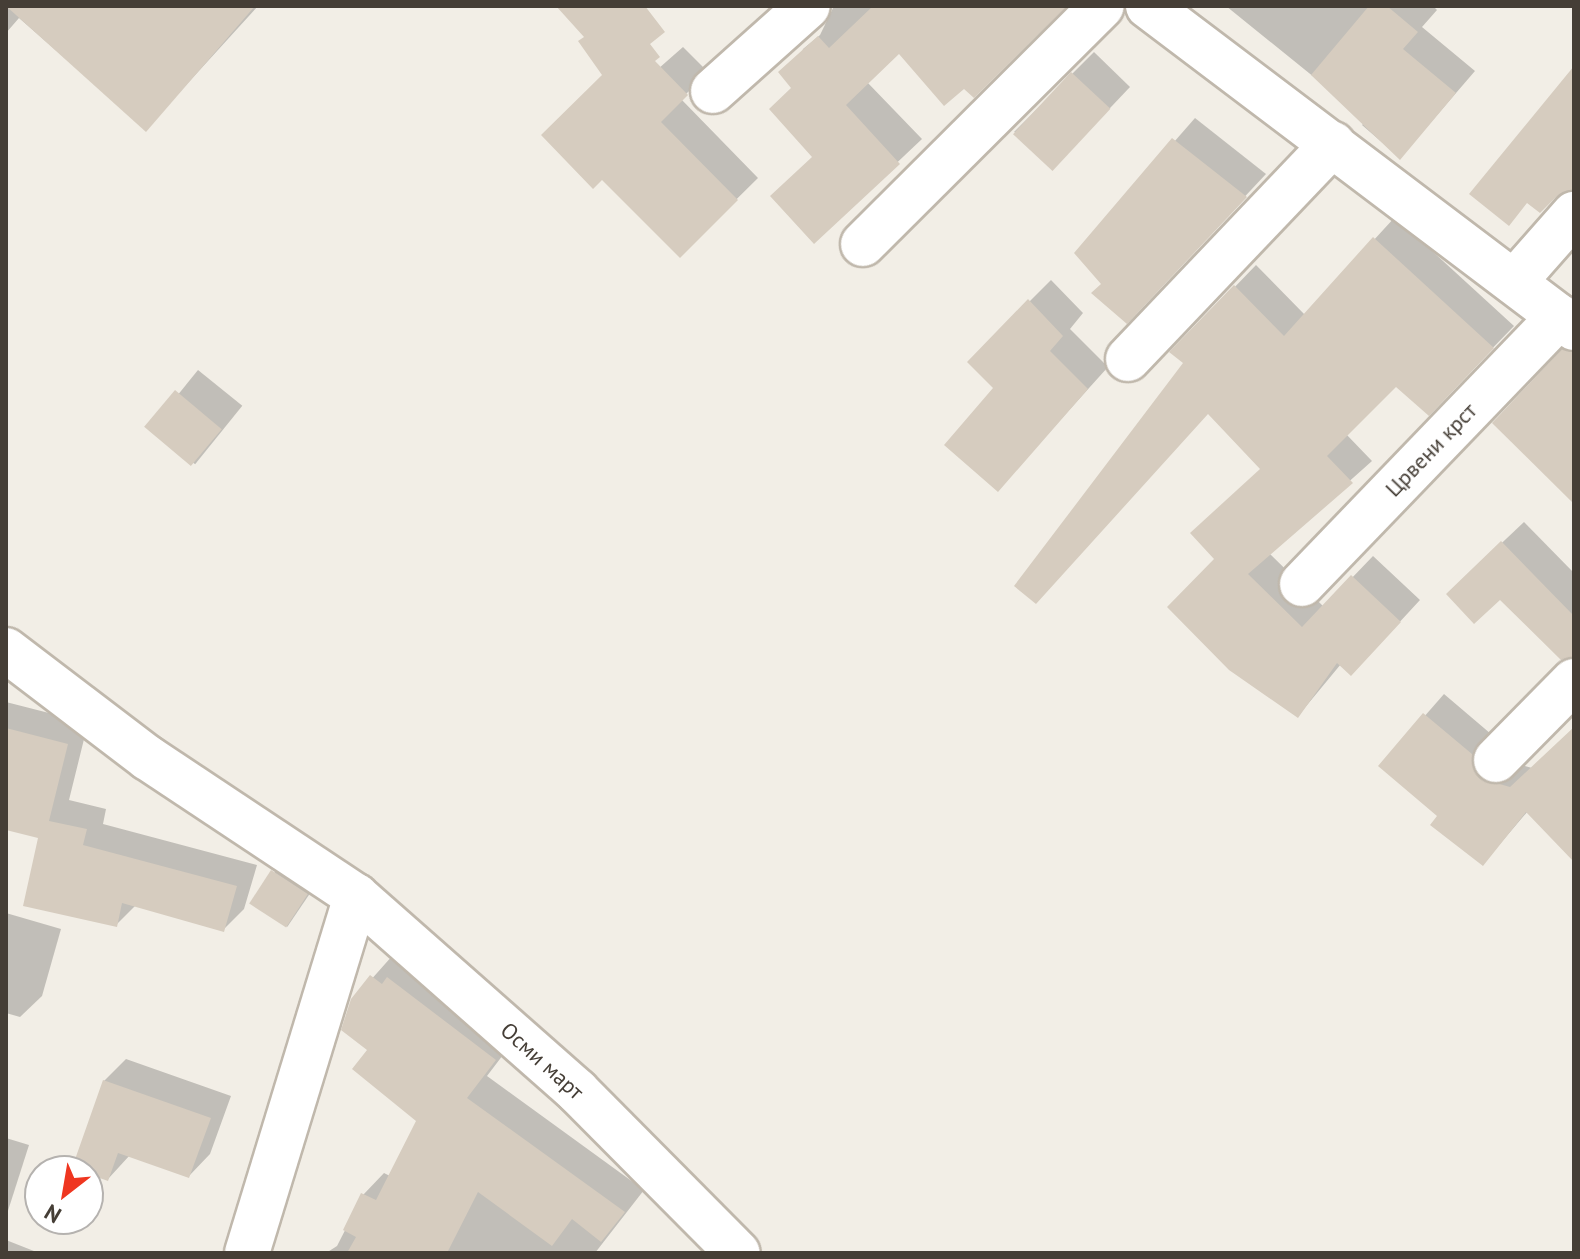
<!DOCTYPE html>
<html>
<head>
<meta charset="utf-8">
<style>
	body { margin:0 }
	#map { position:relative; width:1580px; height:1259px; overflow:hidden; background:#f2eee6; font-family:"PT Sans",sans-serif }
	div>[style] { position:absolute }
	.shadow>* { inset:0; background:#0003; transform-origin:0 0 }
	.building>* { inset:0; background:#d6ccbf; transform-origin:0 0 }
	.roads { filter:drop-shadow(2px 0 #c0b8ac) drop-shadow(-2px 0 #c0b8ac) drop-shadow(0 2px #c0b8ac) drop-shadow(0 -2px #c0b8ac) }
	.street>* { height:44px; margin:-22px; padding:0 22px; transform-origin:22px; border-radius:22px; background:#fff }
	span { translate:-50% -50%; white-space:nowrap; text-align:center; line-height:1.15; -webkit-text-stroke:6px #fff; paint-order:stroke }
	.street-label { font-size:22px; color:#453e36 }
	.frame { position:absolute; inset:0; border:8px solid #453e36; pointer-events:none }
	.north { position:absolute; left:24px; top:1155px; width:80px; height:80px; box-sizing:border-box; background:#fff; border:2px solid #b5b2af; border-radius:50%; rotate:211deg; font-size:22px; font-weight:700; line-height:32px; text-align:center; color:#453e36 }
	.north::after { content:''; display:block; margin:auto; width:28px; height:36px; background:#ef3620; clip-path:polygon(50% 0,100% 100%,50% 72%,0 100%) }
</style>
</head>
<body>
<div id="map">
	<div class="shadow">
		<i style="clip-path:polygon(6px 6px,258px 6px,146px 129px,19px 18px,6px 33px)"></i>
		<i style="clip-path:polygon(834px 6px,1064px 6px,964px 86px,899px 52px,867px 82px,922px 139px,814px 241px,814px 156px,793px 87px,803px 49px,820px 35px)"></i>
		<i style="clip-path:polygon(1226px 6px,1433px 6px,1437px 10px,1422px 27px,1475px 71px,1400px 158px,1362px 125px,1367px 120px)"></i>
		<i style="clip-path:polygon(683px 47px,708px 72px,681px 99px,758px 178px,680px 255px,584px 134px)"></i>
		<i style="clip-path:polygon(1094px 52px,1130px 87px,1074px 146px,1014px 132px)"></i>
		<i style="clip-path:polygon(1195px 118px,1266px 174px,1148px 300px,1104px 284px,1077px 253px)"></i>
		<i style="clip-path:polygon(1395px 217px,1514px 326px,1450px 392px,1396px 384px,1346px 434px,1372px 461px,1269px 553px,1324px 607px,1373px 556px,1420px 600px,1372px 652px,1341px 664px,1298px 716px,1217px 559px,1262px 468px,1186px 363px,1172px 352px,1256px 265px,1305px 315px)"></i>
		<i style="clip-path:polygon(1051px 280px,1083px 313px,1070px 329px,1108px 367px,998px 489px,996px 388px,969px 362px)"></i>
		<i style="left:198px;top:370px;width:57px;height:75px;rotate:39deg"></i>
		<i style="clip-path:polygon(1524px 522px,1574px 573px,1574px 645px,1470px 573px)"></i>
		<i style="clip-path:polygon(1444px 694px,1491px 734px,1499px 759px,1532px 768px,1574px 729px,1574px 831px,1528px 811px,1483px 864px,1440px 816px,1381px 766px)"></i>
		<i style="clip-path:polygon(6px 702px,88px 723px,69px 800px,106px 809px,103px 824px,257px 865px,244px 909px,223px 930px,136px 905px,116px 925px,41px 836px,6px 828px)"></i>
		<i style="left:283px;top:860px;width:41px;height:53px;rotate:34deg"></i>
		<i style="clip-path:polygon(6px 913px,61px 929px,42px 996px,20px 1017px,6px 1013px)"></i>
		<i style="clip-path:polygon(393px 955px,516px 1038px,487px 1076px,644px 1190px,595px 1253px,326px 1253px,337px 1246px,363px 1195px,384px 1173px,390px 1176px,419px 1120px,370px 1050px,353px 1000px)"></i>
		<i style="clip-path:polygon(126px 1059px,231px 1096px,210px 1154px,189px 1176px,130px 1155px,108px 1179px,104px 1081px)"></i>
		<i style="clip-path:polygon(6px 1138px,29px 1145px,6px 1217px)"></i>
		<i style="clip-path:polygon(6px 1240px,39px 1253px,6px 1253px)"></i>
	</div>
	<div class="building">
		<i style="clip-path:polygon(6px 6px,255px 6px,146px 132px)"></i>
		<i style="clip-path:polygon(556px 6px,645px 6px,665px 32px,650px 44px,660px 57px,655px 61px,688px 95px,661px 122px,738px 200px,680px 258px,602px 180px,593px 189px,541px 135px,602px 75px,578px 41px,584px 37px)"></i>
		<i style="clip-path:polygon(873px 6px,1067px 6px,974px 98px,964px 89px,944px 106px,899px 54px,846px 105px,900px 164px,814px 244px,770px 196px,812px 157px,769px 109px,791px 88px,778px 72px,818px 36px,829px 48px)"></i>
		<i style="clip-path:polygon(1369px 6px,1387px 6px,1418px 32px,1403px 49px,1456px 93px,1400px 160px,1311px 75px)"></i>
		<i style="clip-path:polygon(1574px 66px,1574px 190px,1556px 197px,1540px 213px,1527px 203px,1509px 226px,1469px 194px)"></i>
		<i style="left:1071px;top:72px;width:54px;height:85px;rotate:43deg"></i>
		<i style="clip-path:polygon(1172px 138px,1247px 197px,1127px 324px,1091px 293px,1101px 284px,1074px 253px)"></i>
		<i style="clip-path:polygon(1373px 237px,1494px 348px,1429px 416px,1396px 387px,1327px 456px,1353px 483px,1248px 574px,1302px 627px,1351px 575px,1401px 622px,1351px 676px,1337px 663px,1298px 718px,1229px 670px,1167px 607px,1214px 559px,1190px 533px,1260px 469px,1208px 414px,1036px 604px,1014px 586px,1183px 363px,1169px 352px,1234px 285px,1284px 336px)"></i>
		<i style="clip-path:polygon(1028px 299px,1063px 336px,1050px 351px,1088px 389px,998px 492px,944px 445px,993px 388px,967px 362px)"></i>
		<i style="clip-path:polygon(1562px 349px,1574px 352px,1574px 504px,1492px 423px)"></i>
		<i style="left:175px;top:390px;width:61px;height:48px;rotate:40deg"></i>
		<i style="clip-path:polygon(1501px 541px,1574px 616px,1574px 657px,1561px 660px,1500px 600px,1474px 624px,1446px 594px)"></i>
		<i style="clip-path:polygon(1423px 713px,1472px 754px,1479px 778px,1510px 787px,1574px 727px,1574px 862px,1526px 812px,1483px 866px,1430px 825px,1437px 816px,1378px 766px)"></i>
		<i style="clip-path:polygon(6px 728px,68px 744px,49px 821px,87px 829px,83px 845px,237px 886px,224px 932px,122px 903px,117px 927px,23px 906px,38px 838px,6px 830px)"></i>
		<i style="left:271px;top:870px;width:44px;height:40px;rotate:33deg"></i>
		<i style="clip-path:polygon(370px 975px,382px 984px,387px 977px,496px 1060px,467px 1098px,625px 1212px,601px 1242px,572px 1219px,552px 1246px,478px 1192px,447px 1253px,347px 1253px,356px 1237px,343px 1230px,361px 1193px,376px 1200px,416px 1121px,352px 1069px,367px 1050px,341px 1030px,351px 999px)"></i>
		<i style="clip-path:polygon(103px 1080px,211px 1118px,189px 1178px,118px 1153px,108px 1181px,72px 1168px)"></i>
	</div>
	<div class="roads">
		<div class="street">
			<i style="left:1148px;top:6px;width:534px;rotate:37.08deg"></i>
			<i style="left:713px;top:91px;width:127px;rotate:-41.8deg"></i>
			<i style="left:863px;top:244px;width:337px;rotate:-44.9deg"></i>
			<i style="left:1514px;top:282px;width:91px;rotate:-48.6deg"></i>
			<i style="left:1128px;top:359px;width:297px;rotate:-46.4deg"></i>
			<i style="left:1302px;top:584px;width:371px;rotate:-46.1deg"></i>
			<i style="left:6px;top:650px;width:178px;rotate:37.3deg"></i>
			<i style="left:148px;top:758px;width:250px;rotate:33.6deg"></i>
			<i style="left:356px;top:896px;width:295px;rotate:41.4deg"></i>
			<i style="left:577px;top:1091px;width:228px;rotate:45.2deg"></i>
			<i style="left:1496px;top:760px;width:111px;rotate:-45.4deg"></i>
			<i style="left:247px;top:1253px;width:373px;rotate:-73deg"></i>
		</div>
	</div>
	<div class="street-label">
		<span style="left:1431px;top:450px;rotate:-46deg">Црвени крст</span>
		<span style="left:542px;top:1061px;rotate:42deg">Осми март</span>
	</div>
	<div class="frame"></div>
	<div class="north">N</div>
</div>
</body>
</html>
